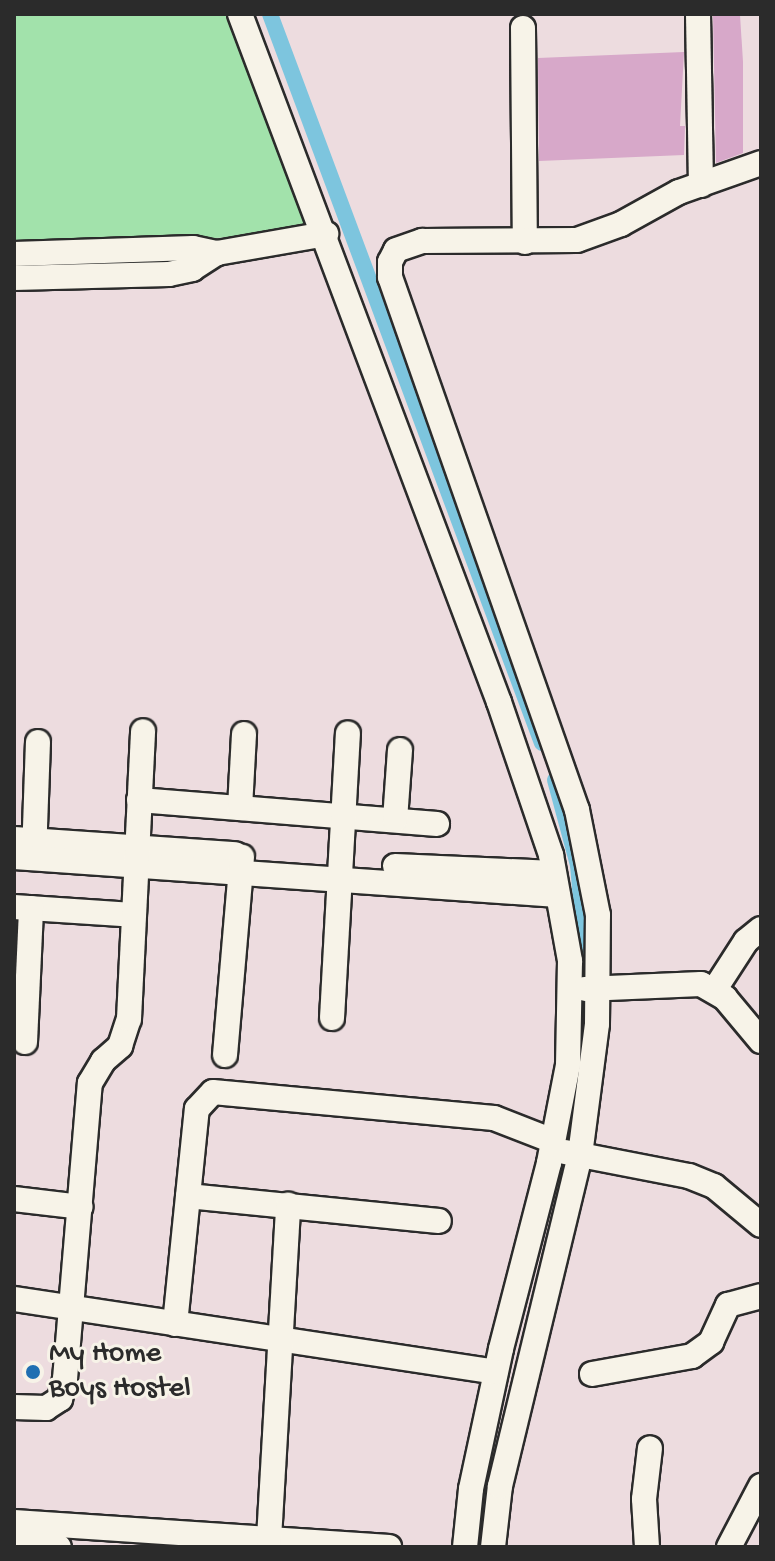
<!DOCTYPE html>
<html>
<head>
<meta charset="utf-8">
<style>
	body { margin:0 }
	#map { position:relative; width:775px; height:1561px; overflow:hidden; background:#eddcdf; font-family:"Gochi Hand",sans-serif }
	div>[style] { position:absolute }
	.green>* { inset:0; background:#a2e2ab }
	.canal>* { height:16px; margin:-8px; padding:0 8px; transform-origin:8px; border-radius:8px; background:#7dc5de }
	.building>* { inset:0; background:#d7a8c9 }
	.roads { filter:drop-shadow(2px 0 #2b2b2b) drop-shadow(-2px 0 #2b2b2b) drop-shadow(0 2px #2b2b2b) drop-shadow(0 -2px #2b2b2b) }
	.minor>* { height:24px; margin:-12px; padding:0 12px; transform-origin:12px; border-radius:12px; background:#f7f3e8 }
	.dots>* { width:22px; height:22px; translate:-50% -50%; box-sizing:border-box; border:4px solid #f7f3e8; border-radius:50% }
	span { translate:-50% -50%; white-space:nowrap; text-align:center; line-height:1.15; -webkit-text-stroke:6px #f7f3e8; paint-order:stroke }
	.poi-label { font-size:30px; color:#2b2b2b }
	.left { translate:0 -50%; text-align:left }
	.frame { position:absolute; inset:0; border:16px solid #2b2b2b; pointer-events:none }
</style>
</head>
<body>
<div id="map">
	<div class="green">
		<i style="clip-path:polygon(14px 14px,237px 14px,326px 234px,14px 245px)"></i>
	</div>
	<div class="canal">
		<i style="left:270px;top:14px;width:778px;rotate:69.54deg"></i>
		<i style="left:555px;top:780px;width:88px;rotate:74.9deg"></i>
		<i style="left:578px;top:865px;width:93px;rotate:85.1deg"></i>
		<i style="left:586px;top:958px;width:135px;rotate:94.2deg"></i>
		<i style="left:576px;top:1093px;width:60px;rotate:102.4deg"></i>
	</div>
	<div class="building">
		<i style="clip-path:polygon(713px 15px,740px 15px,743px 62px,743px 153px,716px 163px)"></i>
		<i style="clip-path:polygon(684px 52px,680px 126px,685px 126px,684px 155px,539px 161px,538px 58px)"></i>
	</div>
	<div class="roads">
		<div class="minor">
			<i style="left:240px;top:14px;width:735px;rotate:69.37deg"></i>
			<i style="left:499px;top:702px;width:162px;rotate:71.2deg"></i>
			<i style="left:551px;top:855px;width:108px;rotate:79.8deg"></i>
			<i style="left:570px;top:961px;width:104px;rotate:91.1deg"></i>
			<i style="left:568px;top:1065px;width:100px;rotate:101deg"></i>
			<i style="left:549px;top:1163px;width:192px;rotate:104.5deg"></i>
			<i style="left:501px;top:1349px;width:143px;rotate:102.1deg"></i>
			<i style="left:471px;top:1489px;width:58px;rotate:95.9deg"></i>
			<i style="left:698px;top:14px;width:171px;rotate:89deg"></i>
			<i style="left:523px;top:28px;width:214px;rotate:89.5deg"></i>
			<i style="left:14px;top:254px;width:179px;rotate:-1.9deg"></i>
			<i style="left:193px;top:248px;width:25px;rotate:12deg"></i>
			<i style="left:14px;top:278px;width:155px;rotate:-1.5deg"></i>
			<i style="left:169px;top:274px;width:24px;rotate:-12deg"></i>
			<i style="left:192px;top:269px;width:30px;rotate:-33deg"></i>
			<i style="left:217px;top:253px;width:111px;rotate:-9.9deg"></i>
			<i style="left:139px;top:800px;width:299px;rotate:4.6deg"></i>
			<i style="left:240px;top:808px;width:74px;rotate:-86.9deg"></i>
			<i style="left:395px;top:820px;width:70px;rotate:-85.9deg"></i>
			<i style="left:14px;top:839px;width:222px;rotate:3.9deg"></i>
			<i style="left:34px;top:856px;width:114px;rotate:-88deg"></i>
			<i style="left:14px;top:857px;width:545px;rotate:4deg"></i>
			<i style="left:395px;top:866px;width:159px;rotate:2.5deg"></i>
			<i style="left:14px;top:907px;width:119px;rotate:3.8deg"></i>
			<i style="left:585px;top:989px;width:116px;rotate:-2.5deg"></i>
			<i style="left:701px;top:984px;width:28px;rotate:30deg"></i>
			<i style="left:725px;top:998px;width:56px;rotate:50.1deg"></i>
			<i style="left:715px;top:989px;width:57px;rotate:-57.1deg"></i>
			<i style="left:746px;top:941px;width:19px;rotate:-39deg"></i>
			<i style="left:332px;top:1018px;width:285px;rotate:-86.8deg"></i>
			<i style="left:25px;top:1042px;width:134px;rotate:-87.4deg"></i>
			<i style="left:225px;top:1055px;width:199px;rotate:-85.1deg"></i>
			<i style="left:565px;top:1152px;width:126px;rotate:11deg"></i>
			<i style="left:689px;top:1176px;width:27px;rotate:22deg"></i>
			<i style="left:714px;top:1186px;width:61px;rotate:39.7deg"></i>
			<i style="left:188px;top:1196px;width:252px;rotate:5.7deg"></i>
			<i style="left:14px;top:1199px;width:67px;rotate:6.8deg"></i>
			<i style="left:14px;top:1299px;width:487px;rotate:8.6deg"></i>
			<i style="left:175px;top:1324px;width:216px;rotate:-84.2deg"></i>
			<i style="left:197px;top:1109px;width:23px;rotate:-47deg"></i>
			<i style="left:213px;top:1092px;width:282px;rotate:5.3deg"></i>
			<i style="left:494px;top:1118px;width:63px;rotate:21.3deg"></i>
			<i style="left:592px;top:1374px;width:102px;rotate:-10.2deg"></i>
			<i style="left:692px;top:1356px;width:24px;rotate:-36deg"></i>
			<i style="left:711px;top:1342px;width:41px;rotate:-65.3deg"></i>
			<i style="left:728px;top:1305px;width:34px;rotate:-15deg"></i>
			<i style="left:14px;top:1407px;width:32px;rotate:2deg"></i>
			<i style="left:46px;top:1408px;width:17px;rotate:-33deg"></i>
			<i style="left:60px;top:1399px;width:21px;rotate:-76deg"></i>
			<i style="left:65px;top:1379px;width:297px;rotate:-85.2deg"></i>
			<i style="left:90px;top:1083px;width:26px;rotate:-59deg"></i>
			<i style="left:103px;top:1061px;width:23px;rotate:-41deg"></i>
			<i style="left:120px;top:1046px;width:28px;rotate:-72deg"></i>
			<i style="left:129px;top:1019px;width:288px;rotate:-87.2deg"></i>
			<i style="left:14px;top:1522px;width:376px;rotate:3.8deg"></i>
			<i style="left:269px;top:1539px;width:335px;rotate:-86.7deg"></i>
			<i style="left:14px;top:1543px;width:45px;rotate:5.1deg"></i>
			<i style="left:493px;top:1547px;width:61px;rotate:-83.5deg"></i>
			<i style="left:500px;top:1486px;width:341px;rotate:-76.4deg"></i>
			<i style="left:580px;top:1155px;width:132px;rotate:-82.6deg"></i>
			<i style="left:597px;top:1024px;width:109px;rotate:-89.5deg"></i>
			<i style="left:598px;top:915px;width:107px;rotate:-101.3deg"></i>
			<i style="left:577px;top:810px;width:565px;rotate:-109.33deg"></i>
			<i style="left:390px;top:277px;width:15px;rotate:-90deg"></i>
			<i style="left:390px;top:262px;width:13px;rotate:-63deg"></i>
			<i style="left:396px;top:250px;width:28px;rotate:-19deg"></i>
			<i style="left:422px;top:241px;width:155px;rotate:-0.4deg"></i>
			<i style="left:577px;top:240px;width:47px;rotate:-20deg"></i>
			<i style="left:621px;top:224px;width:66px;rotate:-28.9deg"></i>
			<i style="left:679px;top:192px;width:87px;rotate:-19.5deg"></i>
			<i style="left:647px;top:1547px;width:48px;rotate:-93.6deg"></i>
			<i style="left:644px;top:1499px;width:51px;rotate:-83.3deg"></i>
			<i style="left:729px;top:1547px;width:69px;rotate:-62.3deg"></i>
		</div>
	</div>
	<div class="dots">
		<i style="left:33px;top:1372px;background:#1f6fb2"></i>
	</div>
	<div class="poi-label">
		<span class="left" style="left:49px;top:1372px">My Home<br>Boys Hostel</span>
	</div>
	<div class="frame"></div>
</div>
</body>
</html>
